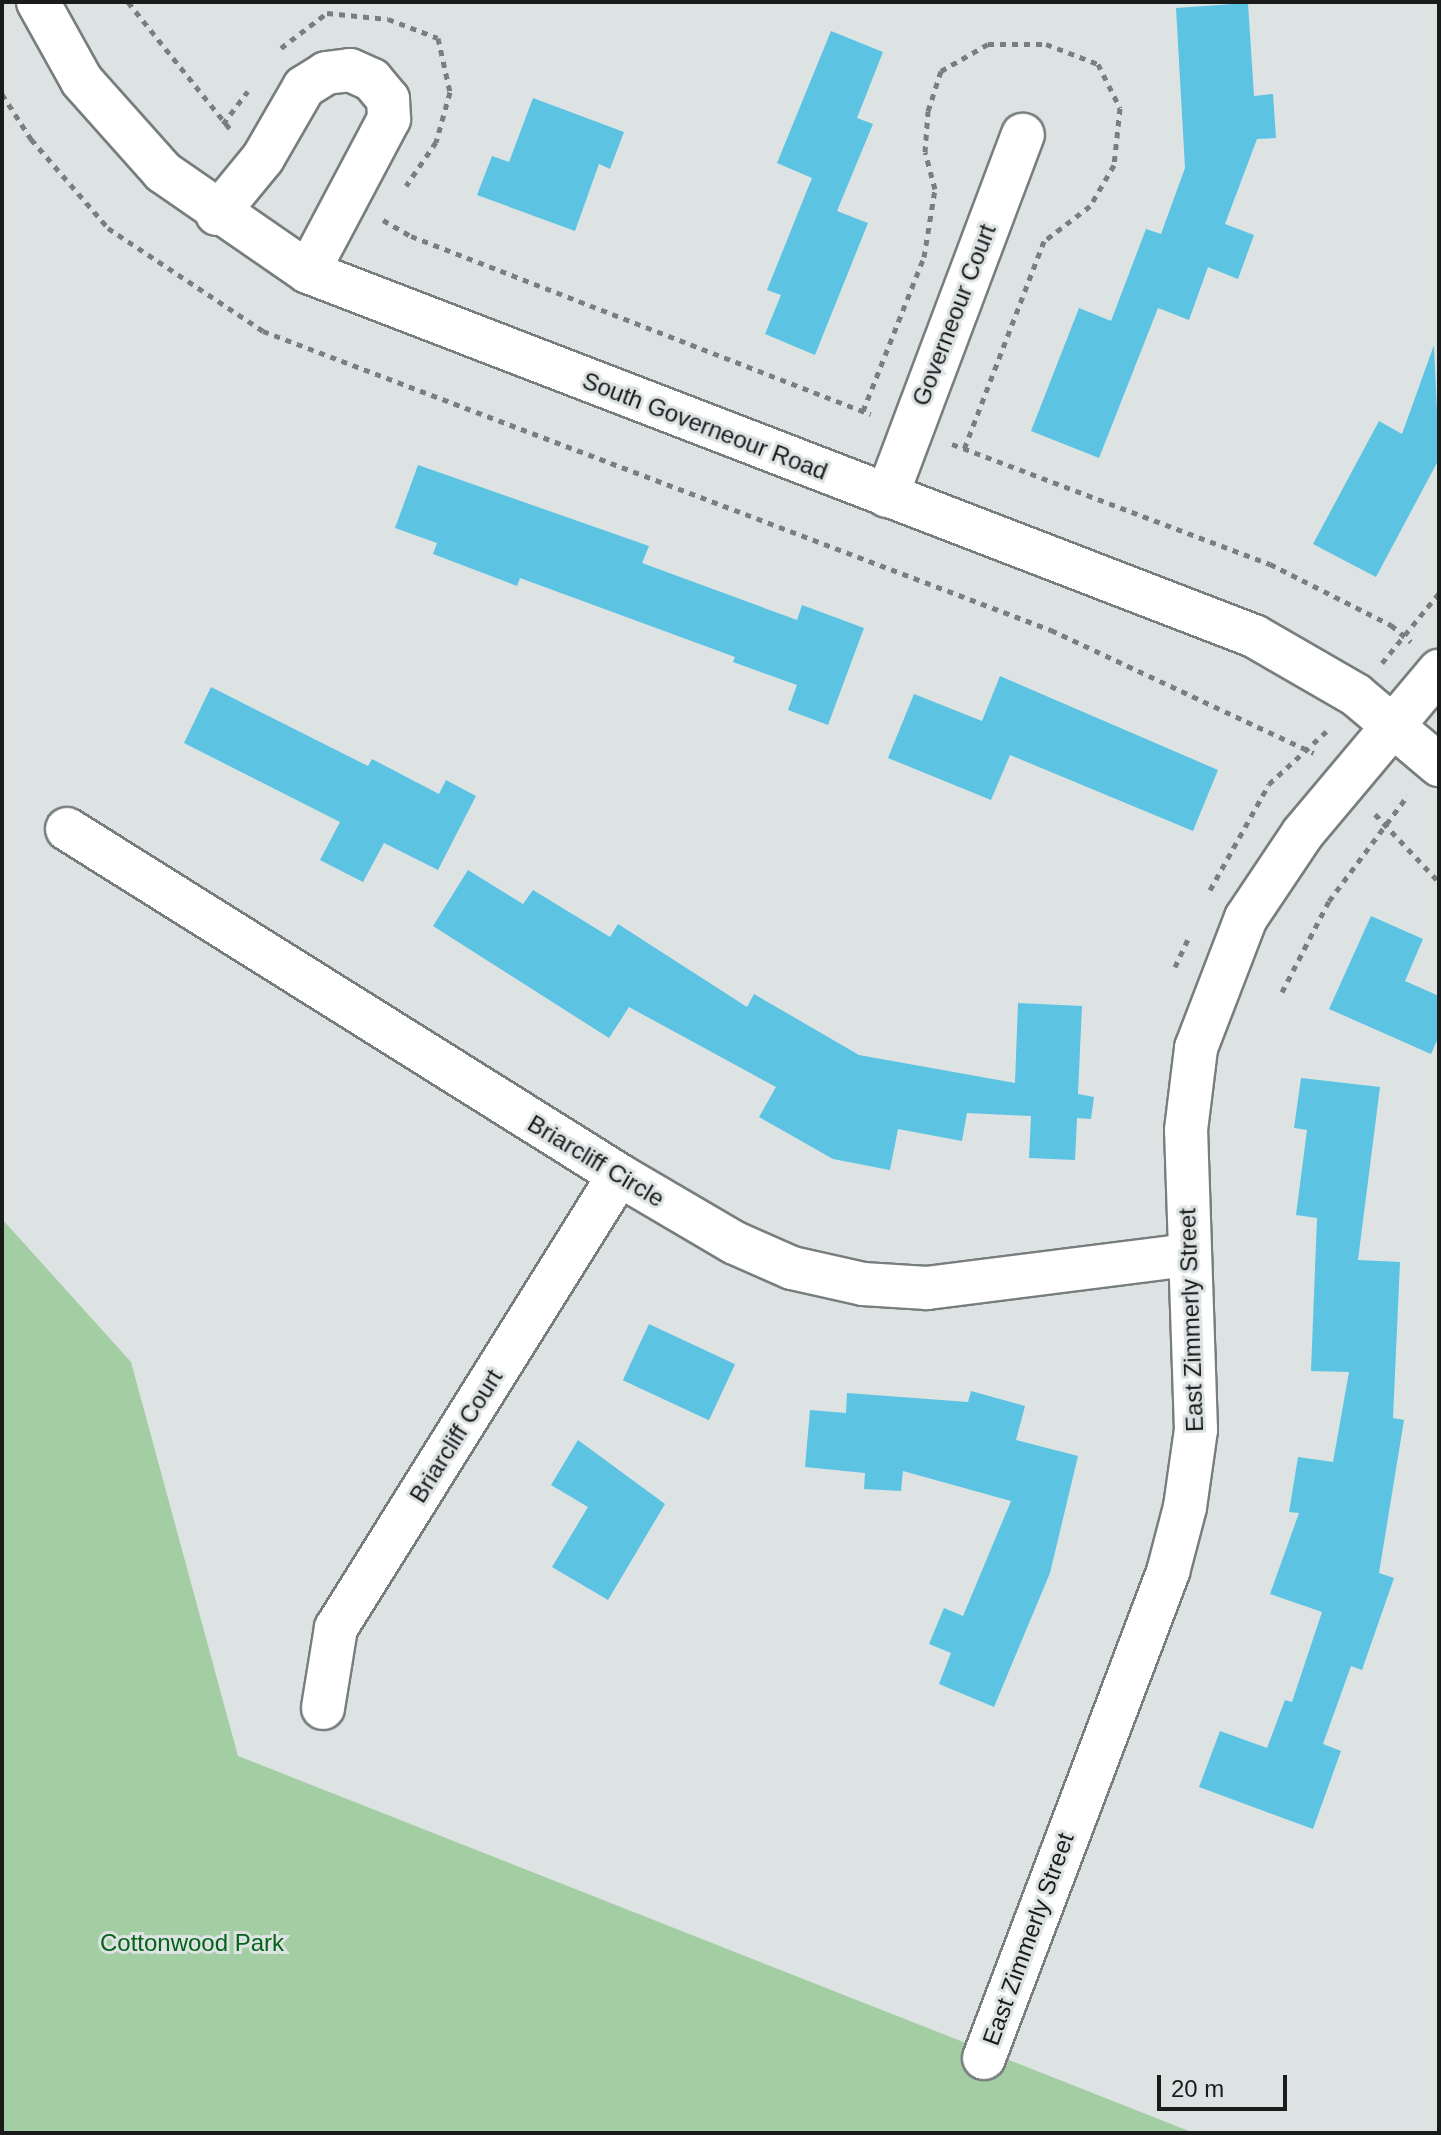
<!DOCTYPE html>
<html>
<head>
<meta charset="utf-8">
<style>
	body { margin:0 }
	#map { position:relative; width:1441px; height:2135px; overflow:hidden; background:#dde3e3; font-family:Helvetica,sans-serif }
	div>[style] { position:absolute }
	.green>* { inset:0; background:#a3cda3 }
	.building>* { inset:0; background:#5cc3e3; transform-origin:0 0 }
	.path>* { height:5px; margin-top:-2.5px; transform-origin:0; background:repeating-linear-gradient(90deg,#7b7e7e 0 6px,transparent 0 12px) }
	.roads { filter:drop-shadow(2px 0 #787e7e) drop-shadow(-2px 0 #787e7e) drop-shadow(0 2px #787e7e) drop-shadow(0 -2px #787e7e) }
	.minor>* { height:42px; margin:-21px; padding:0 21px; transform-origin:21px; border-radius:21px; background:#fff }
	span { translate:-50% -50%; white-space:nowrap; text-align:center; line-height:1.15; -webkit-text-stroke:6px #dde3e3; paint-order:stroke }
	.street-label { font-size:24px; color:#1a1c1c }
	.park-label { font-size:24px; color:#056418 }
	.frame { position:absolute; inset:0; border:4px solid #1a1c1c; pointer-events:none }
	.scale { position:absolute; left:1157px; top:2075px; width:130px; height:36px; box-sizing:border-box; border:4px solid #1a1c1c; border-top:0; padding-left:10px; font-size:24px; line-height:28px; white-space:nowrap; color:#1a1c1c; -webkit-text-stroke:6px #dde3e3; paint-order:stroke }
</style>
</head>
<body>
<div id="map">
	<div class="green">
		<i style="clip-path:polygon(2px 1219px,131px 1362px,238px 1756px,1194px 2133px,2px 2133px)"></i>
	</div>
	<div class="building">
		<i style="clip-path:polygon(1248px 3px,1254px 96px,1273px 94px,1276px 138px,1257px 139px,1225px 224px,1254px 235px,1238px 279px,1208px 267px,1189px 320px,1158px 308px,1099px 458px,1031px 431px,1079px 308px,1111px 321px,1146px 229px,1161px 234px,1185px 168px,1176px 8px)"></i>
		<i style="clip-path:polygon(831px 31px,883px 52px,857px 118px,873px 124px,837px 211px,868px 223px,815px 355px,765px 334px,781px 295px,767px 290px,812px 178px,777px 163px)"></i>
		<i style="clip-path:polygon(533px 98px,624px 132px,610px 169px,599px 164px,575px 231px,477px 195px,492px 156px,509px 162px)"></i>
		<i style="clip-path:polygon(1434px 345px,1439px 459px,1376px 577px,1313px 544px,1379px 421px,1402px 434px)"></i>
		<i style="clip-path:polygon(418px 465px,649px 546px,642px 563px,797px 620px,802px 605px,864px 628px,828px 725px,788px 710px,797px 685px,733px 662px,735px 657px,520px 578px,517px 586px,433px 554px,437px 543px,395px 528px)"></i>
		<i style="clip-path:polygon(1000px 676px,1218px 770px,1193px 831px,1010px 755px,991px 800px,888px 758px,914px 694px,982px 721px)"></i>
		<i style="clip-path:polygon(211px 687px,368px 766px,372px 759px,439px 794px,446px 780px,476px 796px,438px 870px,384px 843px,363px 882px,320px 860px,340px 822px,184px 743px)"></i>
		<i style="clip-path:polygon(468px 870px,523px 904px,533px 890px,610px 937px,618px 924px,747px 1007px,754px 994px,859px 1055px,1015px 1083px,1018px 1003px,1082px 1006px,1078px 1094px,1094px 1097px,1091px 1119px,1077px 1118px,1075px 1160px,1029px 1158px,1031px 1116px,967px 1113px,962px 1141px,898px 1129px,890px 1170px,833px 1159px,759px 1117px,776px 1087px,629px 1007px,609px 1038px,433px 926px)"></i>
		<i style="clip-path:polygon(1371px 916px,1423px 939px,1405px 981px,1439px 996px,1439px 1036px,1431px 1054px,1329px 1009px)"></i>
		<i style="clip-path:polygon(1301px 1078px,1380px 1087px,1358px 1260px,1400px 1262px,1393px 1418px,1404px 1420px,1379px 1573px,1394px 1578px,1362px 1670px,1351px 1666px,1323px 1744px,1341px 1751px,1313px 1829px,1199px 1787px,1220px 1731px,1267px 1748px,1285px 1700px,1292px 1702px,1322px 1612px,1270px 1594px,1299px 1513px,1289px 1512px,1298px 1457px,1333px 1462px,1349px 1372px,1311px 1371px,1317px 1218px,1296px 1215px,1307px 1130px,1294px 1128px)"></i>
		<i style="left:649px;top:1324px;width:95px;height:62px;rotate:25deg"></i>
		<i style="clip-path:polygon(971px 1391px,1025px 1406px,1016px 1440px,1078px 1456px,1050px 1573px,994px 1707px,939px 1684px,951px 1653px,929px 1644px,944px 1608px,963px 1616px,1011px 1501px,903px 1471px,901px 1491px,864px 1489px,865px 1473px,805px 1467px,810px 1410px,846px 1413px,847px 1393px,968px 1402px)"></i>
		<i style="clip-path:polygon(578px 1440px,665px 1504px,608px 1600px,552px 1567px,588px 1507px,551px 1485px)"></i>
	</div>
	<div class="path">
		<i style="left:128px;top:2px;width:163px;rotate:51.2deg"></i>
		<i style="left:281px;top:48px;width:58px;rotate:-37.3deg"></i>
		<i style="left:327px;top:13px;width:61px;rotate:5.6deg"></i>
		<i style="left:388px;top:19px;width:53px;rotate:20.8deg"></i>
		<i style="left:438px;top:38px;width:55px;rotate:77.5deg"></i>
		<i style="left:450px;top:92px;width:52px;rotate:105.6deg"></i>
		<i style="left:436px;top:142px;width:53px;rotate:124.3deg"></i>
		<i style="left:2px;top:94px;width:54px;rotate:57.2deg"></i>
		<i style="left:31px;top:139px;width:118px;rotate:49.1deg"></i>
		<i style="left:108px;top:228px;width:186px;rotate:33.6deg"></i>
		<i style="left:263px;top:331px;width:843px;rotate:20.78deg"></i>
		<i style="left:1051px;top:630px;width:290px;rotate:25.1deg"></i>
		<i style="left:223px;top:124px;width:41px;rotate:-52.9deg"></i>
		<i style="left:383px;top:220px;width:32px;rotate:30deg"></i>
		<i style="left:411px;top:236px;width:493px;rotate:21.2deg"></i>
		<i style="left:863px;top:411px;width:166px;rotate:-68.4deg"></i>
		<i style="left:924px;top:257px;width:69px;rotate:-80.8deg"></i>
		<i style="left:935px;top:189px;width:38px;rotate:-105deg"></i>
		<i style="left:925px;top:152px;width:41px;rotate:-85.8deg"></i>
		<i style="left:928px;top:111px;width:42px;rotate:-72deg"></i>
		<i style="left:941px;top:71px;width:54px;rotate:-29.9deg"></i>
		<i style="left:988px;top:44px;width:58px"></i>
		<i style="left:1046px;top:44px;width:56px;rotate:21deg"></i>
		<i style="left:1098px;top:64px;width:49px;rotate:63.4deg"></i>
		<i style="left:1120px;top:108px;width:57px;rotate:96deg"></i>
		<i style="left:1114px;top:165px;width:48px;rotate:120.3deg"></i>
		<i style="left:1090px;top:206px;width:58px;rotate:142.7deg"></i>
		<i style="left:1044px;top:241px;width:223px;rotate:111deg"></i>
		<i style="left:952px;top:444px;width:340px;rotate:20.7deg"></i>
		<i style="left:1270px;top:564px;width:136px;rotate:26.8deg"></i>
		<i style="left:1391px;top:625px;width:26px;rotate:40deg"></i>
		<i style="left:1382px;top:663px;width:90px;rotate:-50.8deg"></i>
		<i style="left:1375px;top:814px;width:93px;rotate:46.7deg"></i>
		<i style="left:1210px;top:890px;width:121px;rotate:-60.9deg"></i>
		<i style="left:1269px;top:784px;width:80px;rotate:-42.5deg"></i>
		<i style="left:1175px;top:967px;width:31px;rotate:-65deg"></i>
		<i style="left:1282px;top:992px;width:102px;rotate:-62.7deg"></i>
		<i style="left:1329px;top:901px;width:132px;rotate:-53.3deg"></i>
	</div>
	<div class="roads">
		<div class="minor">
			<i style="left:38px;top:2px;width:90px;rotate:60.9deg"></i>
			<i style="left:82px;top:81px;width:122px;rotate:48.3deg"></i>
			<i style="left:163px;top:172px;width:176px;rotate:34.6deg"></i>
			<i style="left:308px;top:272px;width:1014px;rotate:21.05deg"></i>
			<i style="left:1254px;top:636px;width:118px;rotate:30deg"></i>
			<i style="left:1356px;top:695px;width:109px;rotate:40.1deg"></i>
			<i style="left:217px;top:214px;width:72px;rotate:-50.6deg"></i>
			<i style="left:263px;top:158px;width:82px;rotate:-60deg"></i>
			<i style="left:304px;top:87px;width:26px;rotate:-32deg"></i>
			<i style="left:326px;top:73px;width:24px;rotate:-7deg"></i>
			<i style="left:350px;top:70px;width:24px;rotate:24deg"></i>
			<i style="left:372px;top:80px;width:25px;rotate:50deg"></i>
			<i style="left:388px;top:99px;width:20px;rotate:87deg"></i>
			<i style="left:389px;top:119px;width:173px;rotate:117.9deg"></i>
			<i style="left:887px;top:496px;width:386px;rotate:-69.4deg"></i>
			<i style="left:67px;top:829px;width:651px;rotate:32.08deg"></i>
			<i style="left:619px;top:1175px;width:134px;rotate:30.4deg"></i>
			<i style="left:735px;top:1243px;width:62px;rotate:23.7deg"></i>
			<i style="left:792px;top:1268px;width:73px;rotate:12.7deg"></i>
			<i style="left:863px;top:1284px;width:64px;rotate:3.6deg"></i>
			<i style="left:927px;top:1288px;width:264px;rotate:-7.2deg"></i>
			<i style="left:323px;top:1708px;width:81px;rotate:-80.8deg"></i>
			<i style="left:336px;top:1628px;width:534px;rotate:-58.01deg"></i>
			<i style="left:984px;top:2058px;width:520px;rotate:-69.26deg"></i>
			<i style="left:1168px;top:1572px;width:67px;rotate:-75.3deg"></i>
			<i style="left:1185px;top:1507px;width:78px;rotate:-81.9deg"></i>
			<i style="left:1196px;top:1430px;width:300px;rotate:-91.9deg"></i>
			<i style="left:1186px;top:1130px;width:83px;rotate:-83deg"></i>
			<i style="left:1196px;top:1048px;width:139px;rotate:-69deg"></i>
			<i style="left:1246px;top:918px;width:102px;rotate:-56.2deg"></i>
			<i style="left:1303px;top:833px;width:212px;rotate:-50deg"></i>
		</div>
	</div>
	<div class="street-label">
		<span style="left:954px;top:315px;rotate:-69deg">Governeour Court</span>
		<span style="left:705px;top:426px;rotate:21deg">South Governeour Road</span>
		<span style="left:596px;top:1161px;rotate:31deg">Briarcliff Circle</span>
		<span style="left:1191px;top:1320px;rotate:-92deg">East Zimmerly Street</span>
		<span style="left:456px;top:1436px;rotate:-58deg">Briarcliff Court</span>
		<span style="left:1028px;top:1939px;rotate:-70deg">East Zimmerly Street</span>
	</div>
	<div class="park-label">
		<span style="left:192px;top:1943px">Cottonwood Park</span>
	</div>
	<div class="frame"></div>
	<div class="scale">20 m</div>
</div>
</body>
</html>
